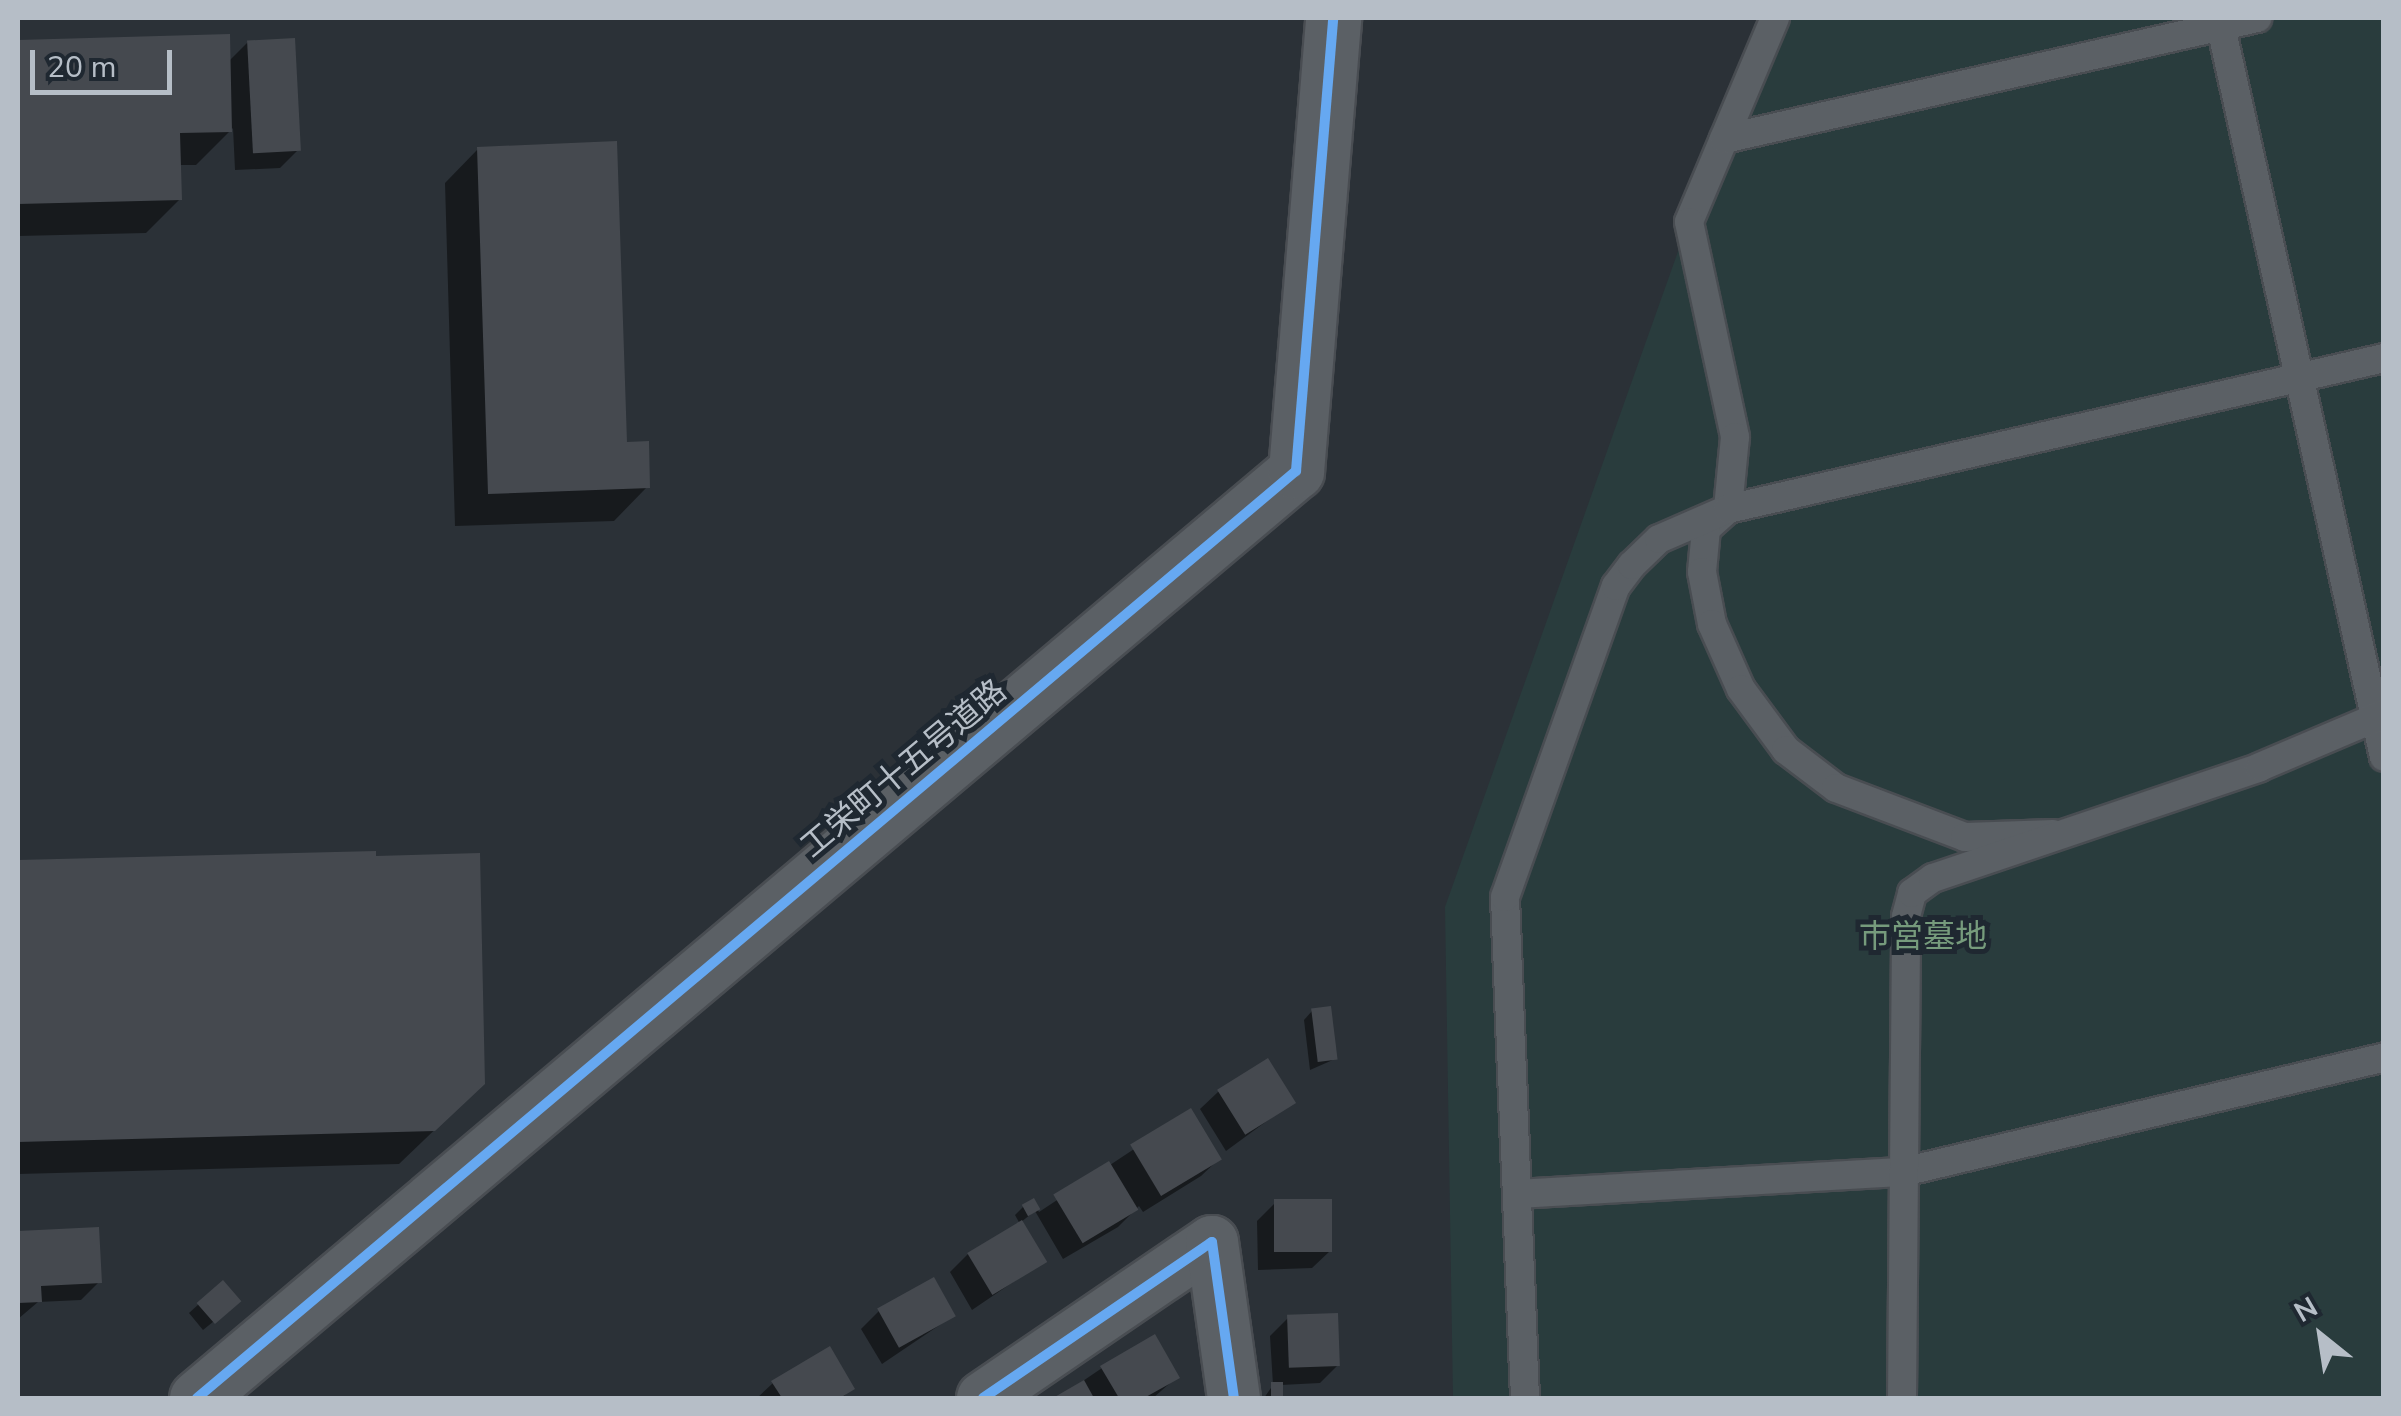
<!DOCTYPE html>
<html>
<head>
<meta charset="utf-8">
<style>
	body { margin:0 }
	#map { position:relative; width:2401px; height:1416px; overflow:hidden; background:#2b3137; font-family:"Nunito Sans","Noto Sans JP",sans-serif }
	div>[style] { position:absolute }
	.green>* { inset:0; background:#293c3d }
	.shadow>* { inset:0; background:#0007 }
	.building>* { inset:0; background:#45494f; transform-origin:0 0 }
	.roads { filter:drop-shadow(2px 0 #494d52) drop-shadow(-2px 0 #494d52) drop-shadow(0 2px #494d52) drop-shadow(0 -2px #494d52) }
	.service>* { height:28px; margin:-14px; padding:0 14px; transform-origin:14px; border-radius:14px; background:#5b6065 }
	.minor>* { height:52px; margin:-26px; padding:0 26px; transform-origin:26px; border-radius:26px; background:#5b6065 }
	.tertiary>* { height:55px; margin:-27.5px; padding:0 27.5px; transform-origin:27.5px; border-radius:27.5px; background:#5b6065 }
	.cycleway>* { height:10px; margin:-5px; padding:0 5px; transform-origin:5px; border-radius:5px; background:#66a8f1 }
	span { translate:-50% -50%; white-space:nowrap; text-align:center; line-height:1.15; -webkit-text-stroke:10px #1f2831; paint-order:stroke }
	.street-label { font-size:32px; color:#b6bec7 }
	.park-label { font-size:32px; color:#769b7c }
	.frame { position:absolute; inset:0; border:20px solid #b6bec7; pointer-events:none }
	.north { position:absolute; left:2271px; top:1286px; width:100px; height:100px; -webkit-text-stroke:8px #1f2831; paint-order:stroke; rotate:330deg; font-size:28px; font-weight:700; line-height:40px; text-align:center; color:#b6bec7 }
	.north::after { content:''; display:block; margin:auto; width:35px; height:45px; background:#b6bec7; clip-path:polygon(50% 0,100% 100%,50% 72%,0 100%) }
	.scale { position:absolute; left:30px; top:50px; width:142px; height:45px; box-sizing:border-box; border:5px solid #b6bec7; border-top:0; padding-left:12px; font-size:30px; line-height:35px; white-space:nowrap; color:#b6bec7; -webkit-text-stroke:8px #1f2831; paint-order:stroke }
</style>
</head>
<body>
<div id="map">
	<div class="green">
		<i style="clip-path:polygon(1761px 18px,2383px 18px,2383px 1398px,1453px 1398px,1445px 907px)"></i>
	</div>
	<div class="shadow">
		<i style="clip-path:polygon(228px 36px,228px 62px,248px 42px,298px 150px,280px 168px,235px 170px,233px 128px,196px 165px,179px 165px,180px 199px,146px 233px,18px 236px,18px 42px)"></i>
		<i style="clip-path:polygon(478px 149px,647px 487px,614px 521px,455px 526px,445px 183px)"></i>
		<i style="clip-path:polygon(477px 856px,448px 1117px,399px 1164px,18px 1174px,18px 865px)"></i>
		<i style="clip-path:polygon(1312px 1011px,1335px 1059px,1310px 1070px,1304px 1020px)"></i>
		<i style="clip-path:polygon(1218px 1092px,1293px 1102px,1226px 1151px,1200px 1109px)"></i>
		<i style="clip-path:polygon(1190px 1112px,1219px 1159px,1201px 1176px,1143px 1212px,1139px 1206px,1118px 1227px,1063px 1259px,1035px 1211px,1021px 1222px,1044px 1261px,972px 1310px,950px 1272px,968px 1254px,1020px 1224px,1015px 1215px,1023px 1207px,1033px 1201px,1039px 1212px)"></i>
		<i style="clip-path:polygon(1275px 1203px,1330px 1251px,1312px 1268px,1258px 1270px,1257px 1221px)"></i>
		<i style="clip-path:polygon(97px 1229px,99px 1282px,81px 1300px,38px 1302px,18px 1319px,18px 1233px)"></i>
		<i style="clip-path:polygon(222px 1283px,229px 1309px,203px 1330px,189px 1313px)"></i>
		<i style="clip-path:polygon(879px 1311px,953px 1316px,882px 1364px,861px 1329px)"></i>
		<i style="clip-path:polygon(1288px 1318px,1338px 1365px,1320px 1383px,1281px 1385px,1279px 1398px,1264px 1398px,1273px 1385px,1270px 1336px)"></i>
		<i style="clip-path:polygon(1102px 1368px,1177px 1377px,1153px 1398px,1058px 1398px)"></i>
		<i style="clip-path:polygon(773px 1383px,852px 1388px,842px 1398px,757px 1398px)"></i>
	</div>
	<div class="building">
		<i style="clip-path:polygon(230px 34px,232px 132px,180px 133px,182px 200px,18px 204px,18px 40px)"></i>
		<i style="left:295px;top:38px;width:113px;height:48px;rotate:87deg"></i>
		<i style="clip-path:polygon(617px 141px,627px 442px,649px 441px,650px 488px,488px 494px,477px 147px)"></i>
		<i style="clip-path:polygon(376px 851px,376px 856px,480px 853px,485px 1084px,435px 1131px,18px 1142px,18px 860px)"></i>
		<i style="left:1331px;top:1006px;width:54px;height:20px;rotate:83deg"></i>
		<i style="left:1268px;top:1058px;width:53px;height:60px;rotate:58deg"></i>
		<i style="left:1191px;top:1108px;width:60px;height:71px;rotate:59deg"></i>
		<i style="left:1109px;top:1161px;width:57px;height:65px;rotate:59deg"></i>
		<i style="left:1034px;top:1198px;width:13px;height:14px;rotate:61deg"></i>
		<i style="left:1332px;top:1199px;width:53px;height:58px;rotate:90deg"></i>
		<i style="left:1022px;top:1220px;width:49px;height:64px;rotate:59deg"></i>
		<i style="clip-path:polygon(99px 1227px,102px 1283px,41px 1286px,42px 1302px,18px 1303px,18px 1231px)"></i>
		<i style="left:934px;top:1277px;width:45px;height:65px;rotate:61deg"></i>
		<i style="left:223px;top:1280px;width:28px;height:35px;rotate:49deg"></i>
		<i style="left:1338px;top:1313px;width:53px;height:51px;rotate:88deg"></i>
		<i style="clip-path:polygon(1155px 1334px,1180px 1378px,1144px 1398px,1119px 1398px,1100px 1366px)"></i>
		<i style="clip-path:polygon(830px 1346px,855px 1389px,840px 1398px,782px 1398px,771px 1381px)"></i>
		<i style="clip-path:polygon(1084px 1380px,1094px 1398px,1053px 1398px)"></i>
		<i style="left:1283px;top:1382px;width:16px;height:12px;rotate:90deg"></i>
	</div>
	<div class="roads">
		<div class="service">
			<i style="left:1775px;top:18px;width:221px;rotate:112.9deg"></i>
			<i style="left:1689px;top:222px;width:220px;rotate:77.9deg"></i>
			<i style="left:1735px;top:437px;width:72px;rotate:95.6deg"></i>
			<i style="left:1728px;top:509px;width:30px;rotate:138deg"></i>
			<i style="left:1706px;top:529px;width:43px;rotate:95.3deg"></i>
			<i style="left:1702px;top:572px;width:53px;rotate:79.1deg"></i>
			<i style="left:1712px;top:624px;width:71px;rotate:66deg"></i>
			<i style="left:1741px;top:689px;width:76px;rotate:53.6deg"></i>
			<i style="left:1786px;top:750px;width:63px;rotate:37.2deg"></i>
			<i style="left:1836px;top:788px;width:138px;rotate:20.8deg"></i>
			<i style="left:1965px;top:837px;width:88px;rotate:-2deg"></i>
			<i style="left:2219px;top:18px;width:757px;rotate:77.41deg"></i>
			<i style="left:1724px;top:139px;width:547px;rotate:-12.79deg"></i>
			<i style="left:1518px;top:1194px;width:386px;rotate:-3.3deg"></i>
			<i style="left:1903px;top:1172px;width:495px;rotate:-13.4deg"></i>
			<i style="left:1525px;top:1398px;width:501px;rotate:-92.29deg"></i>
			<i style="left:1505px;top:897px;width:330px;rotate:-70.4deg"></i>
			<i style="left:1616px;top:586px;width:26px;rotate:-53deg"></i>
			<i style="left:1632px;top:565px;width:37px;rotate:-44deg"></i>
			<i style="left:1659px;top:539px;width:75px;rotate:-23.5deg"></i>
			<i style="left:1728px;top:509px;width:673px;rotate:-12.96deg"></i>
			<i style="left:1902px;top:1398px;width:482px;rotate:-89.5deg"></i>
			<i style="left:1906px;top:916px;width:24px;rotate:-75deg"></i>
			<i style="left:1912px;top:893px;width:26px;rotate:-36deg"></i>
			<i style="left:1933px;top:878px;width:345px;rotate:-18.7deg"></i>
			<i style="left:2260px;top:767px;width:135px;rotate:-23.1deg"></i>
		</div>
		<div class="minor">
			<i style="left:983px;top:1398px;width:277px;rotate:-34.3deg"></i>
			<i style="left:1212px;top:1242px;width:158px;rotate:82deg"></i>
		</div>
		<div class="tertiary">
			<i style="left:197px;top:1398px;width:1438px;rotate:-40.15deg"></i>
			<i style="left:1296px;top:471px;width:455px;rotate:-85.3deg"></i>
		</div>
	</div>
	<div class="cycleway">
		<i style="left:197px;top:1398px;width:1438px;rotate:-40.15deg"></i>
		<i style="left:1296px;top:471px;width:455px;rotate:-85.3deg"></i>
		<i style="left:983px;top:1398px;width:277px;rotate:-34.3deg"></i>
		<i style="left:1212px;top:1242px;width:158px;rotate:82deg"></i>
	</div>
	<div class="street-label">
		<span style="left:904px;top:769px;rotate:-40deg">工栄町十五号道路</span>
	</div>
	<div class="park-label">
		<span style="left:1923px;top:937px">市営墓地</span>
	</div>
	<div class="frame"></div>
	<div class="north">N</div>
	<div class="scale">20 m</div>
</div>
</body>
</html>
